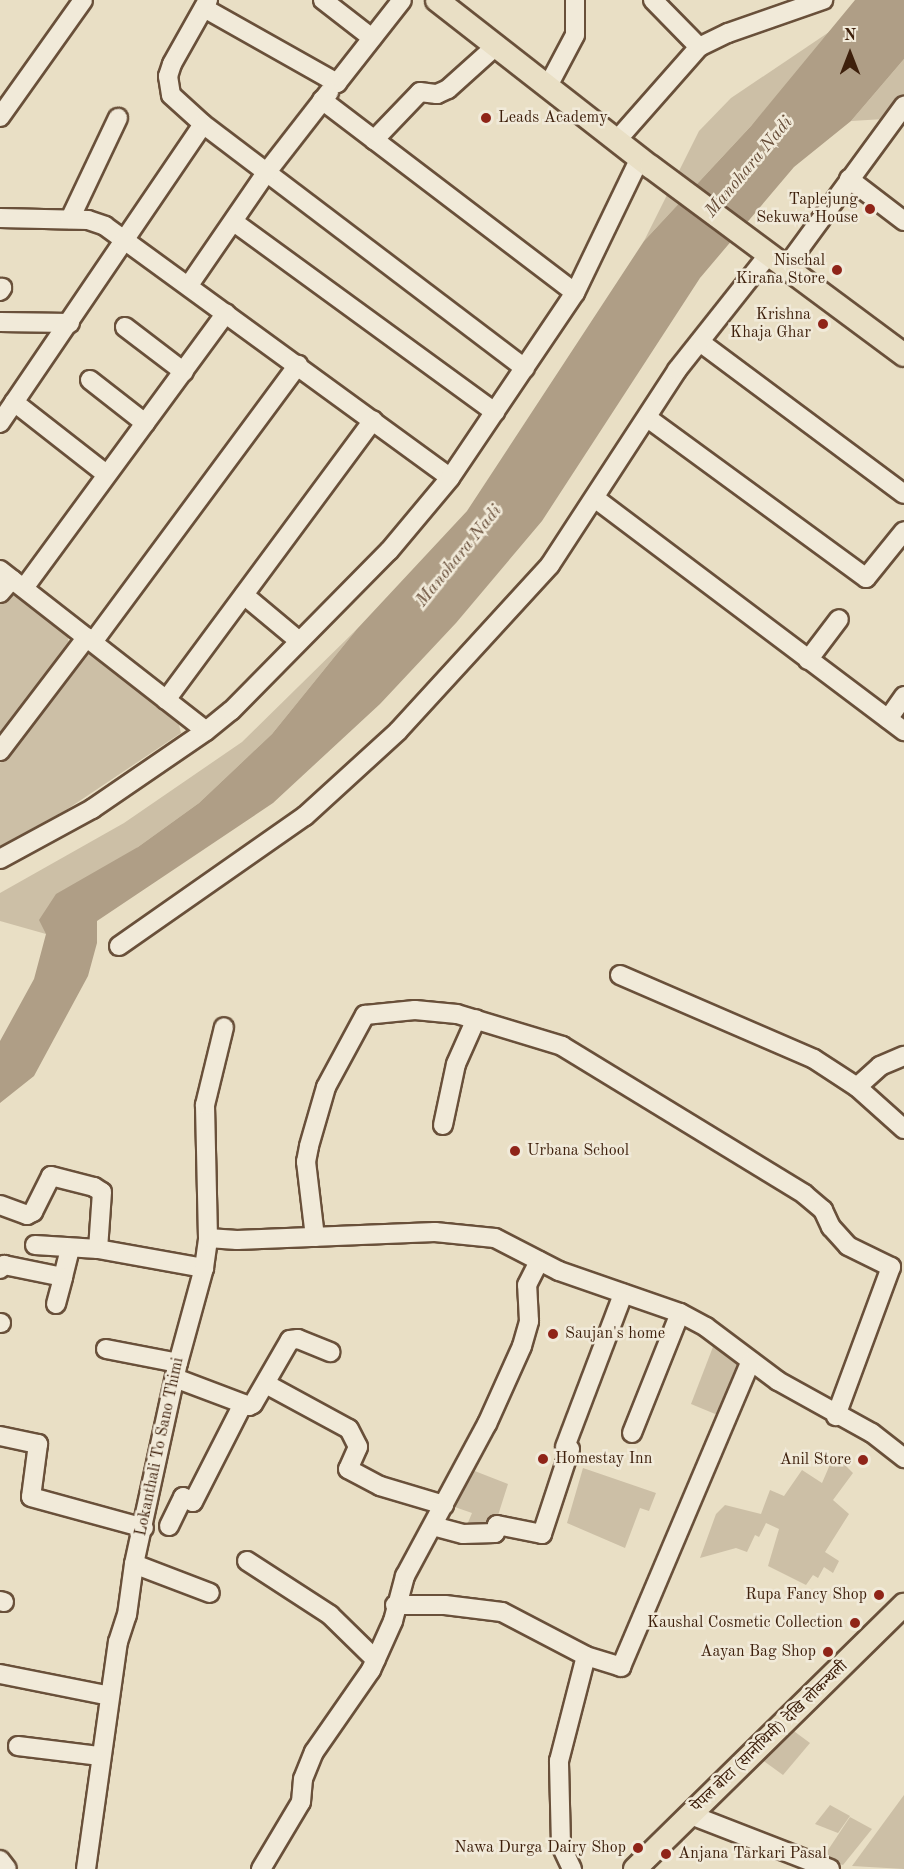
<!DOCTYPE html>
<html>
<head>
<meta charset="utf-8">
<style>
	body { margin:0 }
	#map { position:relative; width:904px; height:1869px; overflow:hidden; background:#e9dfc5; font-family:"Old Standard TT","Noto Serif Devanagari",serif }
	div>[style] { position:absolute }
	.green>* { inset:0; background:#ccbfa6 }
	.water>* { inset:0; background:#af9e86 }
	.roads { filter:drop-shadow(2px 0 #69503a) drop-shadow(-2px 0 #69503a) drop-shadow(0 2px #69503a) drop-shadow(0 -2px #69503a) }
	.minor>* { height:18px; margin:-9px; padding:0 9px; transform-origin:9px; border-radius:9px; background:#f1ead9 }
	.major>* { height:22px; margin:-11px; padding:0 11px; transform-origin:11px; border-radius:11px; background:#e9dfc5 }
	.dots>* { width:16px; height:16px; translate:-50% -50%; box-sizing:border-box; border:3px solid #f1ead9; border-radius:50% }
	span { translate:-50% -50%; white-space:nowrap; text-align:center; line-height:1.15; -webkit-text-stroke:5px #f1ead9; paint-order:stroke }
	.poi-label { font-size:16px; color:#3e200c }
	.left { translate:0 -50%; text-align:left }
	.right { translate:-100% -50%; text-align:right }
	.street-label { font-size:16px; color:#3e200c }
	.water-label { font-size:18px; color:#664c37; font-style:italic }
	.north { position:absolute; left:820px; top:24px; width:60px; height:60px; -webkit-text-stroke:4px #f1ead9; paint-order:stroke; rotate:0deg; font-size:16px; font-weight:700; line-height:24px; text-align:center; color:#3e200c }
	.north::after { content:''; display:block; margin:auto; width:21px; height:27px; background:#3e200c; clip-path:polygon(50% 0,100% 100%,50% 72%,0 100%) }
</style>
</head>
<body>
<div id="map">
	<div class="green">
		<i style="clip-path:polygon(838px 26px,750px 127px,644px 241px,699px 131px,731px 98px)"></i>
		<i style="clip-path:polygon(904px 59px,904px 95px,884px 119px,851px 121px)"></i>
		<i style="clip-path:polygon(9px 595px,21px 597px,67px 635px,70px 646px,0 741px,0 604px)"></i>
		<i style="clip-path:polygon(357px 629px,272px 734px,199px 803px,138px 847px,46px 934px,0 921px,0 893px,124px 823px,242px 742px)"></i>
		<i style="clip-path:polygon(84px 653px,93px 654px,178px 721px,181px 733px,66px 810px,0 846px,0 763px)"></i>
		<i style="clip-path:polygon(716px 1339px,743px 1363px,720px 1416px,691px 1404px)"></i>
		<i style="clip-path:polygon(832px 1460px,841px 1461px,853px 1473px,833px 1500px,849px 1514px,825px 1552px,839px 1561px,833px 1573px,824px 1567px,818px 1578px,813px 1575px,806px 1585px,768px 1566px,779px 1529px,766px 1523px,759px 1537px,755px 1535px,747px 1552px,736px 1548px,700px 1558px,716px 1514px,725px 1505px,761px 1514px,770px 1490px,784px 1496px,802px 1470px,822px 1483px)"></i>
		<i style="clip-path:polygon(467px 1468px,508px 1484px,493px 1531px,464px 1532px,472px 1513px,449px 1505px)"></i>
		<i style="clip-path:polygon(583px 1468px,656px 1493px,649px 1511px,640px 1508px,625px 1548px,567px 1523px)"></i>
		<i style="clip-path:polygon(787px 1726px,810px 1743px,783px 1775px,757px 1756px)"></i>
		<i style="clip-path:polygon(904px 1795px,904px 1869px,852px 1866px)"></i>
		<i style="clip-path:polygon(830px 1805px,850px 1816px,838px 1833px,815px 1824px)"></i>
		<i style="clip-path:polygon(850px 1817px,872px 1829px,843px 1865px,822px 1859px)"></i>
	</div>
	<div class="water">
		<i style="clip-path:polygon(855px 0,904px 0,904px 59px,851px 121px,794px 167px,700px 278px,542px 521px,456px 623px,380px 704px,273px 803px,97px 921px,97px 943px,88px 976px,34px 1076px,0 1103px,0 1041px,34px 979px,46px 934px,39px 920px,56px 894px,138px 847px,199px 803px,272px 734px,357px 629px,467px 511px,644px 241px,751px 126px)"></i>
	</div>
	<div class="roads">
		<div class="minor">
			<i style="left:208px;top:0;width:73px;rotate:119.4deg"></i>
			<i style="left:172px;top:64px;width:13px;rotate:108deg"></i>
			<i style="left:168px;top:76px;width:19px;rotate:81deg"></i>
			<i style="left:171px;top:95px;width:43px;rotate:42.2deg"></i>
			<i style="left:203px;top:124px;width:404px;rotate:37.2deg"></i>
			<i style="left:323px;top:0;width:62px;rotate:37.8deg"></i>
			<i style="left:653px;top:0;width:66px;rotate:45.6deg"></i>
			<i style="left:204px;top:8px;width:153px;rotate:29.4deg"></i>
			<i style="left:337px;top:83px;width:105px;rotate:-51.9deg"></i>
			<i style="left:548px;top:86px;width:58px;rotate:-62.1deg"></i>
			<i style="left:575px;top:35px;width:35px;rotate:-90deg"></i>
			<i style="left:322px;top:100px;width:318px;rotate:37.3deg"></i>
			<i style="left:0;top:117px;width:143px;rotate:-54.6deg"></i>
			<i style="left:374px;top:140px;width:66px;rotate:-46.2deg"></i>
			<i style="left:420px;top:92px;width:17px;rotate:7deg"></i>
			<i style="left:437px;top:94px;width:12px;rotate:-24deg"></i>
			<i style="left:448px;top:89px;width:66px;rotate:-41.9deg"></i>
			<i style="left:617px;top:140px;width:124px;rotate:-48.6deg"></i>
			<i style="left:699px;top:47px;width:32px;rotate:-26deg"></i>
			<i style="left:728px;top:33px;width:101px;rotate:-19.2deg"></i>
			<i style="left:849px;top:179px;width:69px;rotate:37.4deg"></i>
			<i style="left:0;top:218px;width:88px;rotate:1.3deg"></i>
			<i style="left:88px;top:220px;width:18px;rotate:19deg"></i>
			<i style="left:105px;top:226px;width:427px;rotate:36.1deg"></i>
			<i style="left:70px;top:219px;width:112px;rotate:-64.6deg"></i>
			<i style="left:234px;top:222px;width:323px;rotate:36.1deg"></i>
			<i style="left:786px;top:267px;width:200px;rotate:-53.8deg"></i>
			<i style="left:189px;top:285px;width:136px;rotate:-55.5deg"></i>
			<i style="left:266px;top:173px;width:103px;rotate:-52.1deg"></i>
			<i style="left:0;top:291px;width:4px;rotate:-56deg"></i>
			<i style="left:0;top:322px;width:70px;rotate:0.8deg"></i>
			<i style="left:125px;top:327px;width:74px;rotate:37.3deg"></i>
			<i style="left:700px;top:342px;width:254px;rotate:36.7deg"></i>
			<i style="left:90px;top:380px;width:70px;rotate:38deg"></i>
			<i style="left:14px;top:402px;width:115px;rotate:38deg"></i>
			<i style="left:649px;top:419px;width:269px;rotate:36.2deg"></i>
			<i style="left:866px;top:578px;width:60px;rotate:-51deg"></i>
			<i style="left:0;top:423px;width:361px;rotate:-55.8deg"></i>
			<i style="left:596px;top:499px;width:386px;rotate:37deg"></i>
			<i style="left:0;top:570px;width:261px;rotate:38deg"></i>
			<i style="left:24px;top:588px;width:341px;rotate:-53.7deg"></i>
			<i style="left:0;top:593px;width:18px;rotate:-49deg"></i>
			<i style="left:244px;top:595px;width:70px;rotate:39.8deg"></i>
			<i style="left:93px;top:642px;width:345px;rotate:-53.5deg"></i>
			<i style="left:808px;top:660px;width:51px;rotate:-52.9deg"></i>
			<i style="left:166px;top:700px;width:348px;rotate:-53.5deg"></i>
			<i style="left:888px;top:719px;width:28px;rotate:-55deg"></i>
			<i style="left:0;top:751px;width:143px;rotate:-52.7deg"></i>
			<i style="left:0;top:859px;width:105px;rotate:-28.5deg"></i>
			<i style="left:92px;top:809px;width:138px;rotate:-34.4deg"></i>
			<i style="left:206px;top:731px;width:32px;rotate:-39deg"></i>
			<i style="left:231px;top:711px;width:225px;rotate:-45.4deg"></i>
			<i style="left:389px;top:551px;width:95px;rotate:-50.1deg"></i>
			<i style="left:450px;top:478px;width:223px;rotate:-56deg"></i>
			<i style="left:575px;top:293px;width:150px;rotate:-64.3deg"></i>
			<i style="left:119px;top:946px;width:227px;rotate:-35deg"></i>
			<i style="left:305px;top:816px;width:126px;rotate:-42.4deg"></i>
			<i style="left:398px;top:731px;width:225px;rotate:-47.5deg"></i>
			<i style="left:550px;top:565px;width:233px;rotate:-56.9deg"></i>
			<i style="left:677px;top:370px;width:147px;rotate:-51.6deg"></i>
			<i style="left:620px;top:975px;width:211px;rotate:23.4deg"></i>
			<i style="left:814px;top:1059px;width:51px;rotate:33.1deg"></i>
			<i style="left:857px;top:1087px;width:63px;rotate:41.8deg"></i>
			<i style="left:857px;top:1087px;width:31px;rotate:-42deg"></i>
			<i style="left:880px;top:1066px;width:26px;rotate:-23deg"></i>
			<i style="left:443px;top:1125px;width:62px;rotate:-78deg"></i>
			<i style="left:456px;top:1064px;width:49px;rotate:-66deg"></i>
			<i style="left:0;top:1205px;width:29px;rotate:20deg"></i>
			<i style="left:27px;top:1215px;width:7px;rotate:-27deg"></i>
			<i style="left:33px;top:1212px;width:40px;rotate:-63.4deg"></i>
			<i style="left:51px;top:1176px;width:44px;rotate:14.3deg"></i>
			<i style="left:94px;top:1187px;width:9px;rotate:32deg"></i>
			<i style="left:102px;top:1192px;width:57px;rotate:94deg"></i>
			<i style="left:98px;top:1249px;width:108px;rotate:10.2deg"></i>
			<i style="left:315px;top:1237px;width:76px;rotate:-96.8deg"></i>
			<i style="left:306px;top:1162px;width:16px;rotate:-79deg"></i>
			<i style="left:309px;top:1146px;width:61px;rotate:-73.9deg"></i>
			<i style="left:326px;top:1087px;width:82px;rotate:-61.6deg"></i>
			<i style="left:365px;top:1015px;width:50px;rotate:-5.7deg"></i>
			<i style="left:415px;top:1010px;width:42px;rotate:5.4deg"></i>
			<i style="left:457px;top:1014px;width:110px;rotate:16.9deg"></i>
			<i style="left:562px;top:1046px;width:284px;rotate:31.4deg"></i>
			<i style="left:804px;top:1194px;width:25px;rotate:40deg"></i>
			<i style="left:823px;top:1210px;width:19px;rotate:65deg"></i>
			<i style="left:831px;top:1227px;width:25px;rotate:48deg"></i>
			<i style="left:848px;top:1246px;width:48px;rotate:26deg"></i>
			<i style="left:891px;top:1267px;width:159px;rotate:110.3deg"></i>
			<i style="left:208px;top:1238px;width:29px;rotate:4deg"></i>
			<i style="left:237px;top:1240px;width:198px;rotate:-2.3deg"></i>
			<i style="left:435px;top:1232px;width:60px;rotate:5.7deg"></i>
			<i style="left:495px;top:1238px;width:72px;rotate:27.3deg"></i>
			<i style="left:559px;top:1271px;width:128px;rotate:19.1deg"></i>
			<i style="left:680px;top:1313px;width:30px;rotate:28deg"></i>
			<i style="left:706px;top:1327px;width:90px;rotate:36.9deg"></i>
			<i style="left:778px;top:1381px;width:107px;rotate:29deg"></i>
			<i style="left:872px;top:1433px;width:41px;rotate:38deg"></i>
			<i style="left:35px;top:1245px;width:63px;rotate:3.6deg"></i>
			<i style="left:0;top:1269px;width:6px;rotate:-45deg"></i>
			<i style="left:4px;top:1265px;width:60px;rotate:11.5deg"></i>
			<i style="left:63px;top:1277px;width:30px;rotate:-76deg"></i>
			<i style="left:56px;top:1304px;width:28px;rotate:-75deg"></i>
			<i style="left:0;top:1323px;width:1px"></i>
			<i style="left:106px;top:1349px;width:73px;rotate:11deg"></i>
			<i style="left:175px;top:1378px;width:79px;rotate:20.7deg"></i>
			<i style="left:249px;top:1406px;width:4px;rotate:-27deg"></i>
			<i style="left:253px;top:1404px;width:74px;rotate:-60deg"></i>
			<i style="left:290px;top:1340px;width:8px;rotate:-7deg"></i>
			<i style="left:298px;top:1339px;width:35px;rotate:22deg"></i>
			<i style="left:266px;top:1384px;width:94px;rotate:28.5deg"></i>
			<i style="left:349px;top:1429px;width:20px;rotate:63deg"></i>
			<i style="left:358px;top:1447px;width:24px;rotate:114deg"></i>
			<i style="left:348px;top:1469px;width:36px;rotate:28deg"></i>
			<i style="left:380px;top:1486px;width:67px;rotate:16.5deg"></i>
			<i style="left:632px;top:1433px;width:129px;rotate:-68.2deg"></i>
			<i style="left:0;top:1436px;width:39px;rotate:12deg"></i>
			<i style="left:38px;top:1444px;width:53px;rotate:97.5deg"></i>
			<i style="left:31px;top:1497px;width:117px;rotate:15.3deg"></i>
			<i style="left:169px;top:1526px;width:32px;rotate:-64deg"></i>
			<i style="left:183px;top:1497px;width:11px;rotate:27deg"></i>
			<i style="left:193px;top:1502px;width:110px;rotate:-63deg"></i>
			<i style="left:433px;top:1526px;width:31px;rotate:15deg"></i>
			<i style="left:463px;top:1534px;width:32px;rotate:-2deg"></i>
			<i style="left:495px;top:1533px;width:8px;rotate:-76deg"></i>
			<i style="left:497px;top:1525px;width:46px;rotate:11.3deg"></i>
			<i style="left:542px;top:1534px;width:89px;rotate:-71.8deg"></i>
			<i style="left:570px;top:1449px;width:5px;rotate:-158deg"></i>
			<i style="left:565px;top:1447px;width:164px;rotate:-69.2deg"></i>
			<i style="left:247px;top:1561px;width:99px;rotate:33deg"></i>
			<i style="left:330px;top:1615px;width:64px;rotate:44.4deg"></i>
			<i style="left:134px;top:1564px;width:81px;rotate:20.9deg"></i>
			<i style="left:0;top:1601px;width:4px;rotate:14deg"></i>
			<i style="left:395px;top:1605px;width:50px"></i>
			<i style="left:445px;top:1605px;width:57px;rotate:7deg"></i>
			<i style="left:502px;top:1612px;width:95px;rotate:27.6deg"></i>
			<i style="left:586px;top:1656px;width:37px;rotate:17deg"></i>
			<i style="left:621px;top:1667px;width:332px;rotate:-67deg"></i>
			<i style="left:0;top:1674px;width:112px;rotate:11.3deg"></i>
			<i style="left:18px;top:1746px;width:83px;rotate:7deg"></i>
			<i style="left:691px;top:1815px;width:149px;rotate:21.2deg"></i>
			<i style="left:0;top:1860px;width:11px;rotate:52deg"></i>
			<i style="left:86px;top:1869px;width:229px;rotate:-82deg"></i>
			<i style="left:118px;top:1642px;width:28px;rotate:-72deg"></i>
			<i style="left:127px;top:1615px;width:51px;rotate:-82.2deg"></i>
			<i style="left:134px;top:1564px;width:206px;rotate:-77.7deg"></i>
			<i style="left:178px;top:1363px;width:98px;rotate:-74.7deg"></i>
			<i style="left:204px;top:1268px;width:30px;rotate:-82deg"></i>
			<i style="left:208px;top:1238px;width:133px;rotate:-91.3deg"></i>
			<i style="left:205px;top:1105px;width:80px;rotate:-76.3deg"></i>
			<i style="left:261px;top:1869px;width:78px;rotate:-59.2deg"></i>
			<i style="left:301px;top:1802px;width:23px;rotate:-85deg"></i>
			<i style="left:303px;top:1779px;width:29px;rotate:-68deg"></i>
			<i style="left:314px;top:1752px;width:100px;rotate:-55.2deg"></i>
			<i style="left:371px;top:1670px;width:54px;rotate:-65.8deg"></i>
			<i style="left:393px;top:1621px;width:47px;rotate:-75.1deg"></i>
			<i style="left:405px;top:1576px;width:173px;rotate:-61.7deg"></i>
			<i style="left:487px;top:1424px;width:85px;rotate:-65.8deg"></i>
			<i style="left:522px;top:1346px;width:26px;rotate:-74deg"></i>
			<i style="left:529px;top:1321px;width:36px;rotate:-93deg"></i>
			<i style="left:527px;top:1285px;width:27px;rotate:-63deg"></i>
			<i style="left:572px;top:1869px;width:26px;rotate:-115deg"></i>
			<i style="left:561px;top:1845px;width:84px;rotate:-91.4deg"></i>
			<i style="left:559px;top:1761px;width:108px;rotate:-75.6deg"></i>
		</div>
		<div class="major">
			<i style="left:437px;top:0;width:271px;rotate:38deg"></i>
			<i style="left:651px;top:167px;width:315px;rotate:36.6deg"></i>
			<i style="left:635px;top:1869px;width:377px;rotate:-44.5deg"></i>
		</div>
	</div>
	<div class="dots">
		<i style="left:486px;top:118px;background:#8f2418"></i>
		<i style="left:870px;top:209px;background:#8f2418"></i>
		<i style="left:837px;top:270px;background:#8f2418"></i>
		<i style="left:823px;top:324px;background:#8f2418"></i>
		<i style="left:515px;top:1151px;background:#8f2418"></i>
		<i style="left:553px;top:1334px;background:#8f2418"></i>
		<i style="left:543px;top:1459px;background:#8f2418"></i>
		<i style="left:863px;top:1460px;background:#8f2418"></i>
		<i style="left:879px;top:1595px;background:#8f2418"></i>
		<i style="left:855px;top:1623px;background:#8f2418"></i>
		<i style="left:828px;top:1652px;background:#8f2418"></i>
		<i style="left:638px;top:1848px;background:#8f2418"></i>
		<i style="left:666px;top:1854px;background:#8f2418"></i>
	</div>
	<div class="poi-label">
		<span class="left" style="left:498px;top:118px">Leads Academy</span>
		<span class="right" style="left:858px;top:209px">Taplejung<br>Sekuwa House</span>
		<span class="right" style="left:825px;top:270px">Nischal<br>Kirana Store</span>
		<span class="right" style="left:811px;top:324px">Krishna<br>Khaja Ghar</span>
		<span class="left" style="left:527px;top:1151px">Urbana School</span>
		<span class="left" style="left:565px;top:1334px">Saujan's home</span>
		<span class="left" style="left:555px;top:1459px">Homestay Inn</span>
		<span class="right" style="left:851px;top:1460px">Anil Store</span>
		<span class="right" style="left:867px;top:1595px">Rupa Fancy Shop</span>
		<span class="right" style="left:843px;top:1623px">Kaushal Cosmetic Collection</span>
		<span class="right" style="left:816px;top:1652px">Aayan Bag Shop</span>
		<span class="right" style="left:626px;top:1848px">Nawa Durga Dairy Shop</span>
		<span class="left" style="left:678px;top:1854px">Anjana Tarkari Pasal</span>
	</div>
	<div class="street-label">
		<span style="left:160px;top:1447px;rotate:-78deg">Lokanthali To Sano Thimi</span>
		<span style="left:770px;top:1737px;rotate:-44deg">पेपल बोटा (सानोथिमी) देखि लोकन्थली</span>
	</div>
	<div class="water-label">
		<span style="left:749px;top:167px;rotate:-50deg">Manohara Nadi</span>
		<span style="left:459px;top:556px;rotate:-51deg">Manohara Nadi</span>
	</div>
	<div class="north">N</div>
</div>
</body>
</html>
